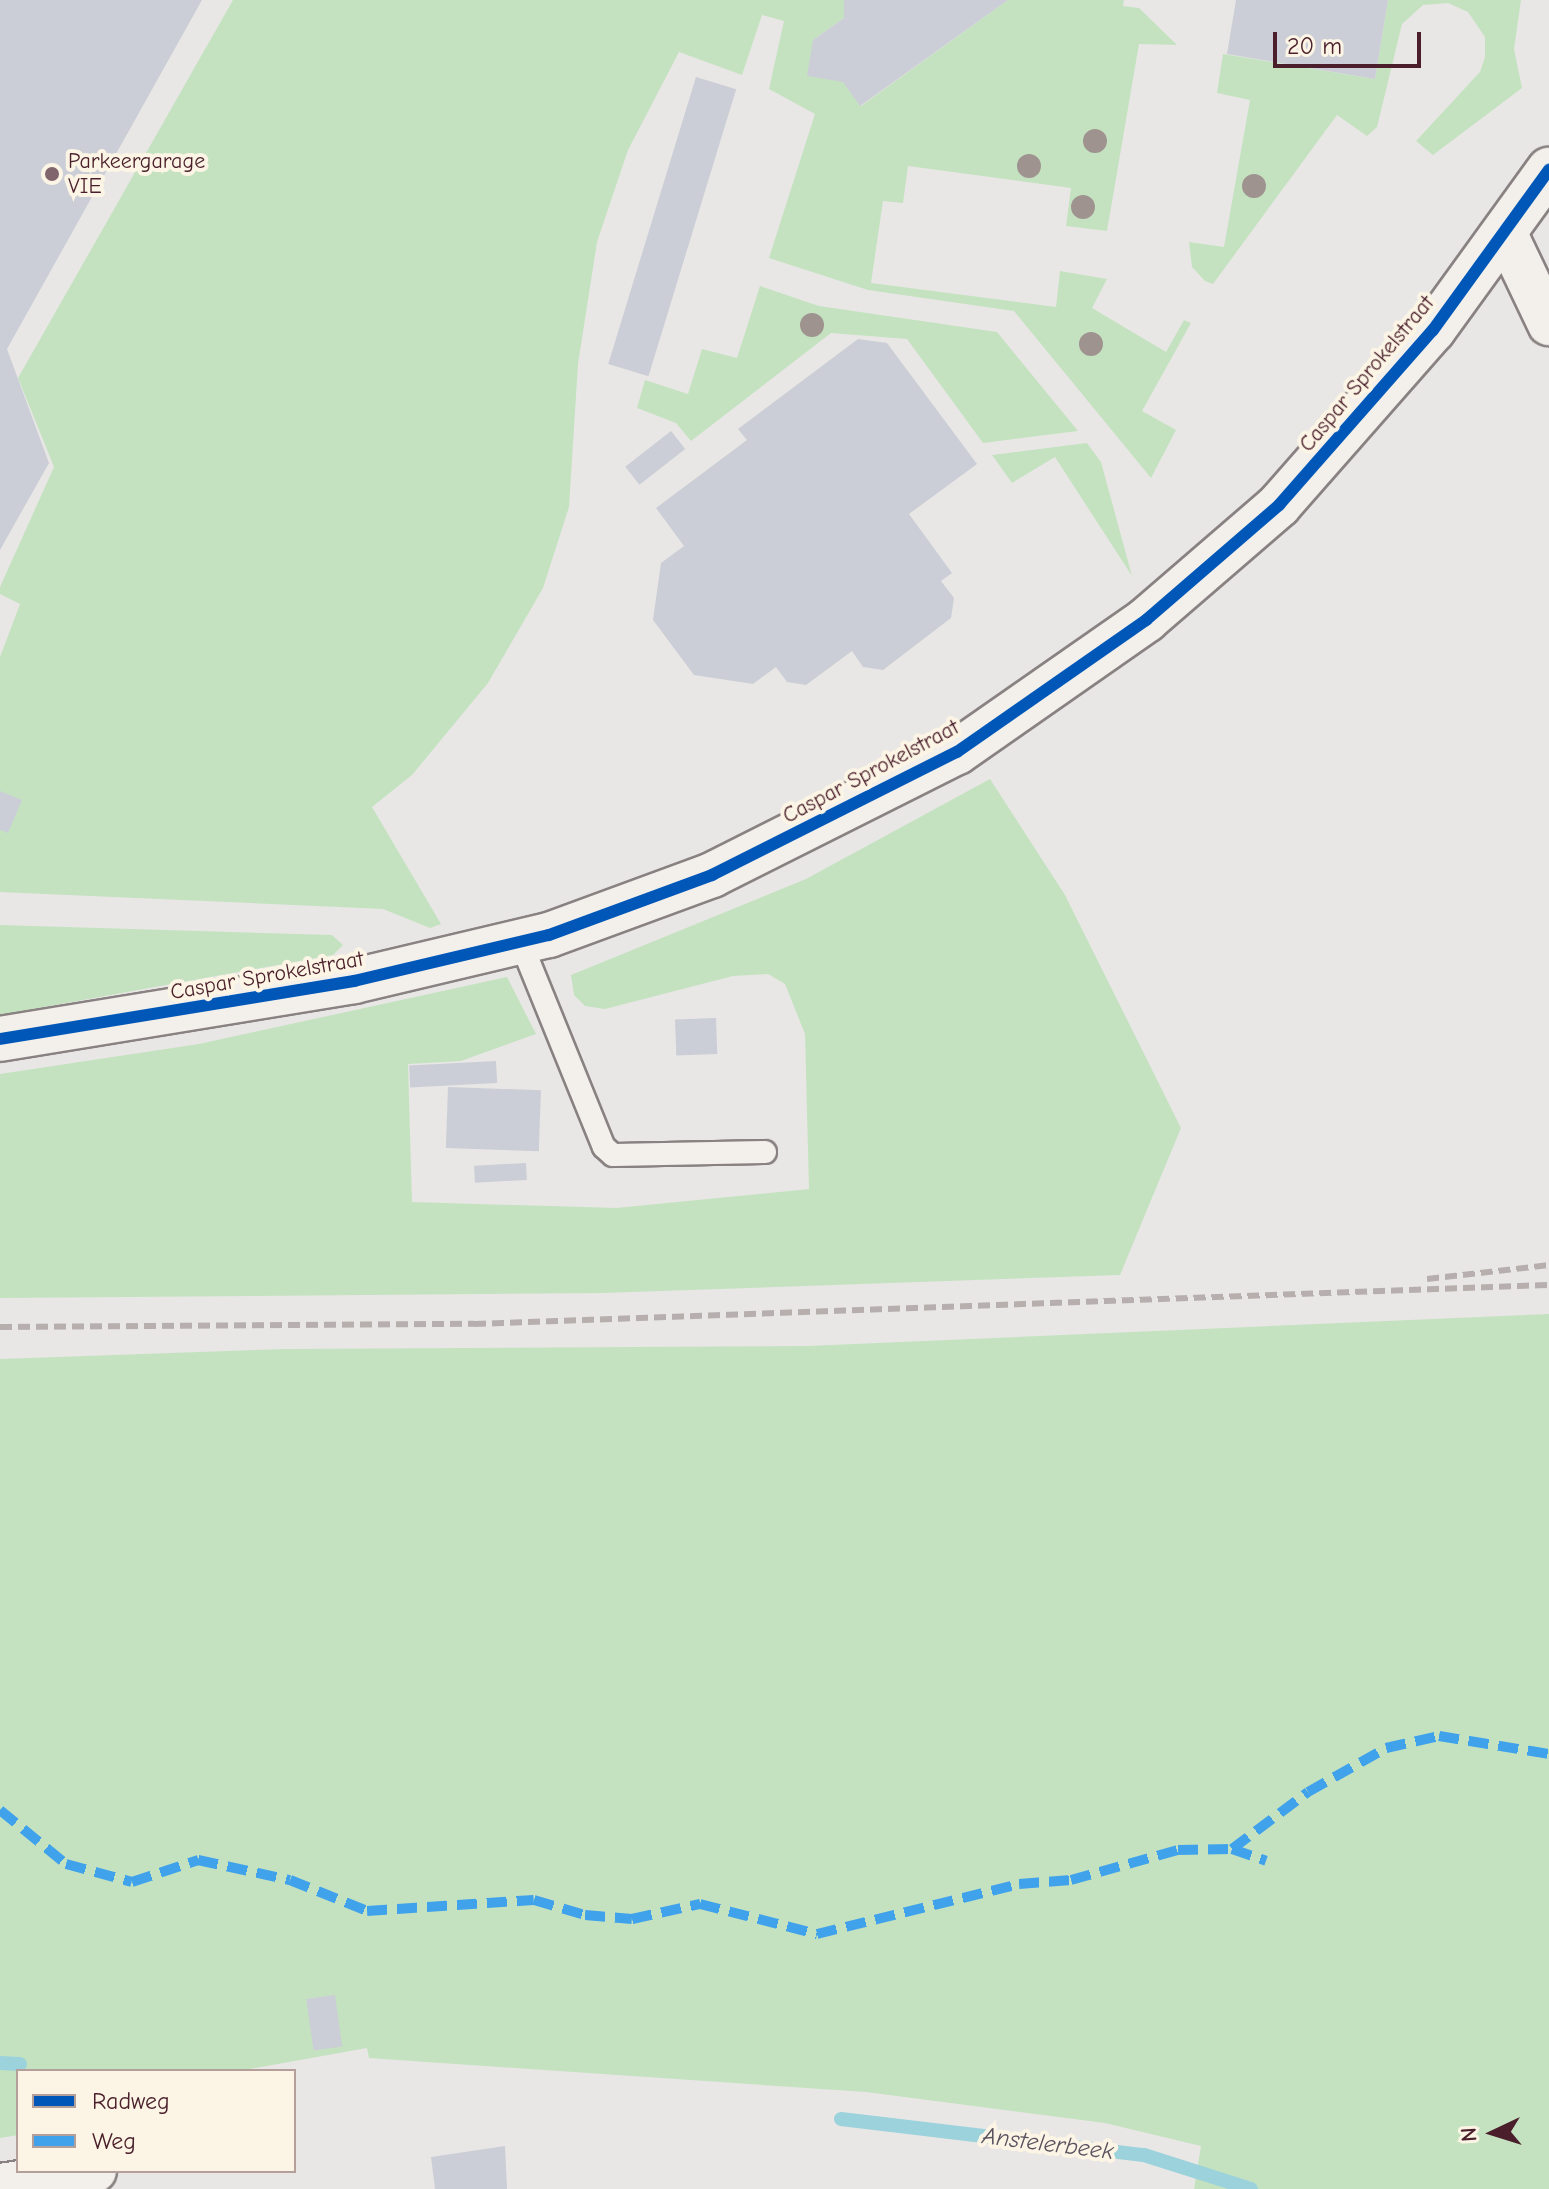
<!DOCTYPE html>
<html>
<head>
<meta charset="utf-8">
<style>
	body { margin:0 }
	#map { position:relative; width:1549px; height:2189px; overflow:hidden; background:#e8e7e5; font-family:"Comic Neue",sans-serif }
	div>[style] { position:absolute }
	.green>* { inset:0; background:#c4e2c0 }
	.stream>* { height:14px; margin:-7px; padding:0 7px; transform-origin:7px; border-radius:7px; background:#9bd2dc }
	.building>* { inset:0; background:#cbced6; transform-origin:0 0 }
	.roads { filter:drop-shadow(2px 0 #898182) drop-shadow(-2px 0 #898182) drop-shadow(0 2px #898182) drop-shadow(0 -2px #898182) }
	.lane>* { height:22px; margin:-11px; padding:0 11px; transform-origin:11px; border-radius:11px; background:#f3f0eb }
	.street>* { height:42px; margin:-21px; padding:0 21px; transform-origin:21px; border-radius:21px; background:#f3f0eb }
	.secondary>* { height:44px; margin:-22px; padding:0 22px; transform-origin:22px; border-radius:22px; background:#f3f0eb }
	.rail>* { height:6px; margin-top:-3px; transform-origin:0; background:repeating-linear-gradient(90deg,#b6afad 0 12px,transparent 0 18px) }
	.quiet>* { height:10px; margin-top:-5px; transform-origin:0; background:repeating-linear-gradient(90deg,#40a2eb 0 20px,transparent 0 30px) }
	.cycleway>* { height:12px; margin:-6px; padding:0 6px; transform-origin:6px; border-radius:6px; background:#0057b8 }
	.trees>* { width:24px; height:24px; margin:-12px; border-radius:50%; background:#9e938f }
	.dots>* { width:22px; height:22px; translate:-50% -50%; box-sizing:border-box; border:4px solid #fcf5e5; border-radius:50% }
	span { translate:-50% -50%; white-space:nowrap; text-align:center; line-height:1.15; -webkit-text-stroke:8px #fcf5e5; paint-order:stroke }
	.poi-label { font-size:22px; color:#4a1f2b }
	.left { translate:0 -50%; text-align:left }
	.street-label { font-size:22px; color:#4a1f2b }
	.water-label { font-size:24px; color:#58525f; font-style:italic }
	.legend { position:absolute; left:16px; top:2069px; width:280px; height:104px; box-sizing:border-box; background:#fcf5e5; border:2px solid #b59f9b; margin:0; padding:10px 14px; list-style:none; font-size:24px; color:#4a1f2b }
	.legend li { display:flex; align-items:center; gap:16px; height:40px }
	.legend b { width:40px; border:2px solid #b59f9b }
	.north { position:absolute; left:1453px; top:2093px; width:80px; height:80px; -webkit-text-stroke:6px #fcf5e5; paint-order:stroke; rotate:266deg; font-size:22px; font-weight:700; line-height:32px; text-align:center; color:#4a1f2b }
	.north::after { content:''; display:block; margin:auto; width:28px; height:36px; background:#4a1f2b; clip-path:polygon(50% 0,100% 100%,50% 72%,0 100%) }
	.scale { position:absolute; left:1273px; top:32px; width:148px; height:36px; box-sizing:border-box; border:4px solid #4a1f2b; border-top:0; padding-left:10px; font-size:24px; line-height:28px; white-space:nowrap; color:#4a1f2b; -webkit-text-stroke:6px #fcf5e5; paint-order:stroke }
</style>
</head>
<body>
<div id="map">
	<div class="green">
		<i style="clip-path:polygon(233px 0,844px 0,844px 18px,813px 40px,861px 106px,1008px 0,1124px 0,1123px 6px,1139px 8px,1177px 45px,1139px 44px,1107px 231px,1066px 226px,1071px 188px,908px 166px,903px 203px,883px 201px,871px 283px,1056px 307px,1060px 271px,1107px 279px,1092px 308px,1166px 352px,1184px 320px,1191px 323px,1142px 411px,1176px 430px,1151px 478px,1014px 311px,868px 290px,769px 258px,815px 114px,769px 89px,784px 21px,762px 15px,742px 75px,679px 52px,628px 150px,597px 242px,578px 364px,569px 507px,543px 588px,488px 683px,412px 775px,372px 807px,441px 924px,430px 928px,383px 909px,0 892px,0 657px,20px 604px,0 594px,0 587px,54px 467px,18px 378px)"></i>
		<i style="clip-path:polygon(1388px 0,1521px 0,1514px 49px,1522px 88px,1433px 155px,1416px 141px,1480px 72px,1485px 57px,1485px 37px,1468px 12px,1448px 3px,1423px 5px,1402px 24px,1377px 127px,1367px 136px,1337px 115px,1213px 284px,1205px 281px,1192px 267px,1189px 242px,1224px 247px,1250px 100px,1217px 93px,1223px 54px,1375px 79px)"></i>
		<i style="clip-path:polygon(760px 286px,819px 306px,997px 332px,1078px 431px,983px 443px,907px 339px,831px 333px,691px 441px,676px 423px,637px 408px,645px 380px,688px 394px,702px 349px,737px 358px)"></i>
		<i style="clip-path:polygon(1087px 443px,1101px 462px,1132px 576px,1055px 457px,1012px 483px,992px 455px)"></i>
		<i style="clip-path:polygon(990px 779px,1065px 895px,1181px 1128px,1120px 1275px,603px 1293px,0 1298px,0 1074px,199px 1044px,507px 977px,536px 1034px,461px 1061px,408px 1064px,412px 1202px,616px 1208px,809px 1189px,805px 1034px,785px 984px,768px 974px,733px 976px,605px 1009px,585px 1006px,574px 995px,571px 975px,806px 879px)"></i>
		<i style="clip-path:polygon(0 925px,332px 935px,343px 945px,333px 955px,0 1015px)"></i>
		<i style="clip-path:polygon(1549px 1314px,1549px 2189px,1194px 2189px,1201px 2146px,1105px 2123px,866px 2092px,369px 2058px,367px 2048px,238px 2071px,18px 2071px,18px 2135px,0 2138px,0 1359px,285px 1349px,808px 1346px)"></i>
	</div>
	<div class="stream">
		<i style="left:0;top:2063px;width:20px;rotate:3deg"></i>
		<i style="left:841px;top:2119px;width:305px;rotate:6.8deg"></i>
		<i style="left:1144px;top:2155px;width:112px;rotate:17.6deg"></i>
	</div>
	<div class="building">
		<i style="clip-path:polygon(0 0,202px 0,7px 349px,49px 463px,0 550px)"></i>
		<i style="clip-path:polygon(844px 0,1008px 0,860px 106px,843px 82px,807px 76px,813px 40px,844px 18px)"></i>
		<i style="clip-path:polygon(1236px 0,1388px 0,1375px 79px,1227px 54px)"></i>
		<i style="left:696px;top:77px;width:42px;height:300px;rotate:17deg"></i>
		<i style="clip-path:polygon(858px 339px,887px 343px,977px 464px,909px 514px,952px 573px,941px 581px,954px 598px,951px 618px,883px 670px,863px 667px,852px 651px,806px 685px,787px 682px,776px 667px,753px 684px,694px 675px,653px 620px,661px 563px,684px 546px,656px 508px,747px 440px,738px 429px)"></i>
		<i style="left:671px;top:431px;width:23px;height:58px;rotate:52deg"></i>
		<i style="clip-path:polygon(0 791px,22px 800px,8px 833px,0 830px)"></i>
		<i style="left:716px;top:1018px;width:36px;height:41px;rotate:88deg"></i>
		<i style="left:496px;top:1061px;width:22px;height:87px;rotate:87deg"></i>
		<i style="left:448px;top:1087px;width:93px;height:61px;rotate:2deg"></i>
		<i style="left:526px;top:1163px;width:17px;height:52px;rotate:87deg"></i>
		<i style="left:335px;top:1995px;width:52px;height:29px;rotate:82deg"></i>
		<i style="clip-path:polygon(505px 2146px,507px 2189px,435px 2189px,431px 2157px)"></i>
	</div>
	<div class="roads">
		<div class="lane">
			<i style="left:521px;top:943px;width:220px;rotate:67.9deg"></i>
			<i style="left:604px;top:1147px;width:12px;rotate:42deg"></i>
			<i style="left:613px;top:1155px;width:152px;rotate:-1.1deg"></i>
		</div>
		<div class="street">
			<i style="left:1506px;top:234px;width:100px;rotate:64.5deg"></i>
			<i style="left:0;top:2185px;width:96px;rotate:-8.4deg"></i>
		</div>
		<div class="secondary">
			<i style="left:0;top:1039px;width:359px;rotate:-9.3deg"></i>
			<i style="left:354px;top:981px;width:200px;rotate:-13.3deg"></i>
			<i style="left:549px;top:935px;width:174px;rotate:-20.2deg"></i>
			<i style="left:712px;top:875px;width:274px;rotate:-26.7deg"></i>
			<i style="left:957px;top:752px;width:231px;rotate:-34.9deg"></i>
			<i style="left:1146px;top:620px;width:176px;rotate:-40.8deg"></i>
			<i style="left:1279px;top:505px;width:233px;rotate:-48.7deg"></i>
			<i style="left:1433px;top:330px;width:198px;rotate:-54.1deg"></i>
		</div>
	</div>
	<div class="rail">
		<i style="left:1427px;top:1279px;width:123px;rotate:-6.5deg"></i>
		<i style="left:0;top:1327px;width:474px;rotate:-0.4deg"></i>
		<i style="left:474px;top:1324px;width:1076px;rotate:-2.08deg"></i>
	</div>
	<div class="quiet">
		<i style="left:0;top:1810px;width:85px;rotate:39.3deg"></i>
		<i style="left:66px;top:1864px;width:68px;rotate:15.3deg"></i>
		<i style="left:132px;top:1882px;width:70px;rotate:-18.4deg"></i>
		<i style="left:198px;top:1860px;width:94px;rotate:12.3deg"></i>
		<i style="left:290px;top:1880px;width:83px;rotate:21.9deg"></i>
		<i style="left:367px;top:1911px;width:167px;rotate:-3.8deg"></i>
		<i style="left:534px;top:1900px;width:53px;rotate:16.4deg"></i>
		<i style="left:585px;top:1915px;width:47px;rotate:4.9deg"></i>
		<i style="left:632px;top:1919px;width:70px;rotate:-12.4deg"></i>
		<i style="left:700px;top:1904px;width:121px;rotate:14.4deg"></i>
		<i style="left:817px;top:1934px;width:208px;rotate:-13.9deg"></i>
		<i style="left:1019px;top:1884px;width:52px;rotate:-4.4deg"></i>
		<i style="left:1071px;top:1880px;width:111px;rotate:-15.7deg"></i>
		<i style="left:1178px;top:1850px;width:54px;rotate:-1.1deg"></i>
		<i style="left:1232px;top:1849px;width:36px;rotate:19deg"></i>
		<i style="left:1232px;top:1849px;width:95px;rotate:-36.9deg"></i>
		<i style="left:1308px;top:1792px;width:90px;rotate:-29.4deg"></i>
		<i style="left:1386px;top:1748px;width:54px;rotate:-12.8deg"></i>
		<i style="left:1439px;top:1736px;width:111px;rotate:9.3deg"></i>
	</div>
	<div class="cycleway">
		<i style="left:0;top:1039px;width:359px;rotate:-9.3deg"></i>
		<i style="left:354px;top:981px;width:200px;rotate:-13.3deg"></i>
		<i style="left:549px;top:935px;width:174px;rotate:-20.2deg"></i>
		<i style="left:712px;top:875px;width:274px;rotate:-26.7deg"></i>
		<i style="left:957px;top:752px;width:231px;rotate:-34.9deg"></i>
		<i style="left:1146px;top:620px;width:176px;rotate:-40.8deg"></i>
		<i style="left:1279px;top:505px;width:233px;rotate:-48.7deg"></i>
		<i style="left:1433px;top:330px;width:198px;rotate:-54.1deg"></i>
	</div>
	<div class="trees">
		<i style="left:1095px;top:141px"></i>
		<i style="left:1029px;top:166px"></i>
		<i style="left:1254px;top:186px"></i>
		<i style="left:1083px;top:207px"></i>
		<i style="left:812px;top:325px"></i>
		<i style="left:1091px;top:344px"></i>
	</div>
	<div class="dots">
		<i style="left:52px;top:174px;background:#81656c"></i>
	</div>
	<div class="poi-label">
		<span class="left" style="left:68px;top:174px">Parkeergarage<br>VIE</span>
	</div>
	<div class="street-label">
		<span style="left:1367px;top:374px;rotate:-50deg">Caspar Sprokelstraat</span>
		<span style="left:871px;top:772px;rotate:-28deg">Caspar Sprokelstraat</span>
		<span style="left:267px;top:976px;rotate:-10deg">Caspar Sprokelstraat</span>
	</div>
	<div class="water-label">
		<span style="left:1048px;top:2144px;rotate:7deg">Anstelerbeek</span>
	</div>
	<ul class="legend">
	<li><b style="height:10px;background:#0057b8"></b>Radweg</li>
	<li><b style="height:10px;background:#40a2eb"></b>Weg</li>
	</ul>
	<div class="north">N</div>
	<div class="scale">20 m</div>
</div>
</body>
</html>
